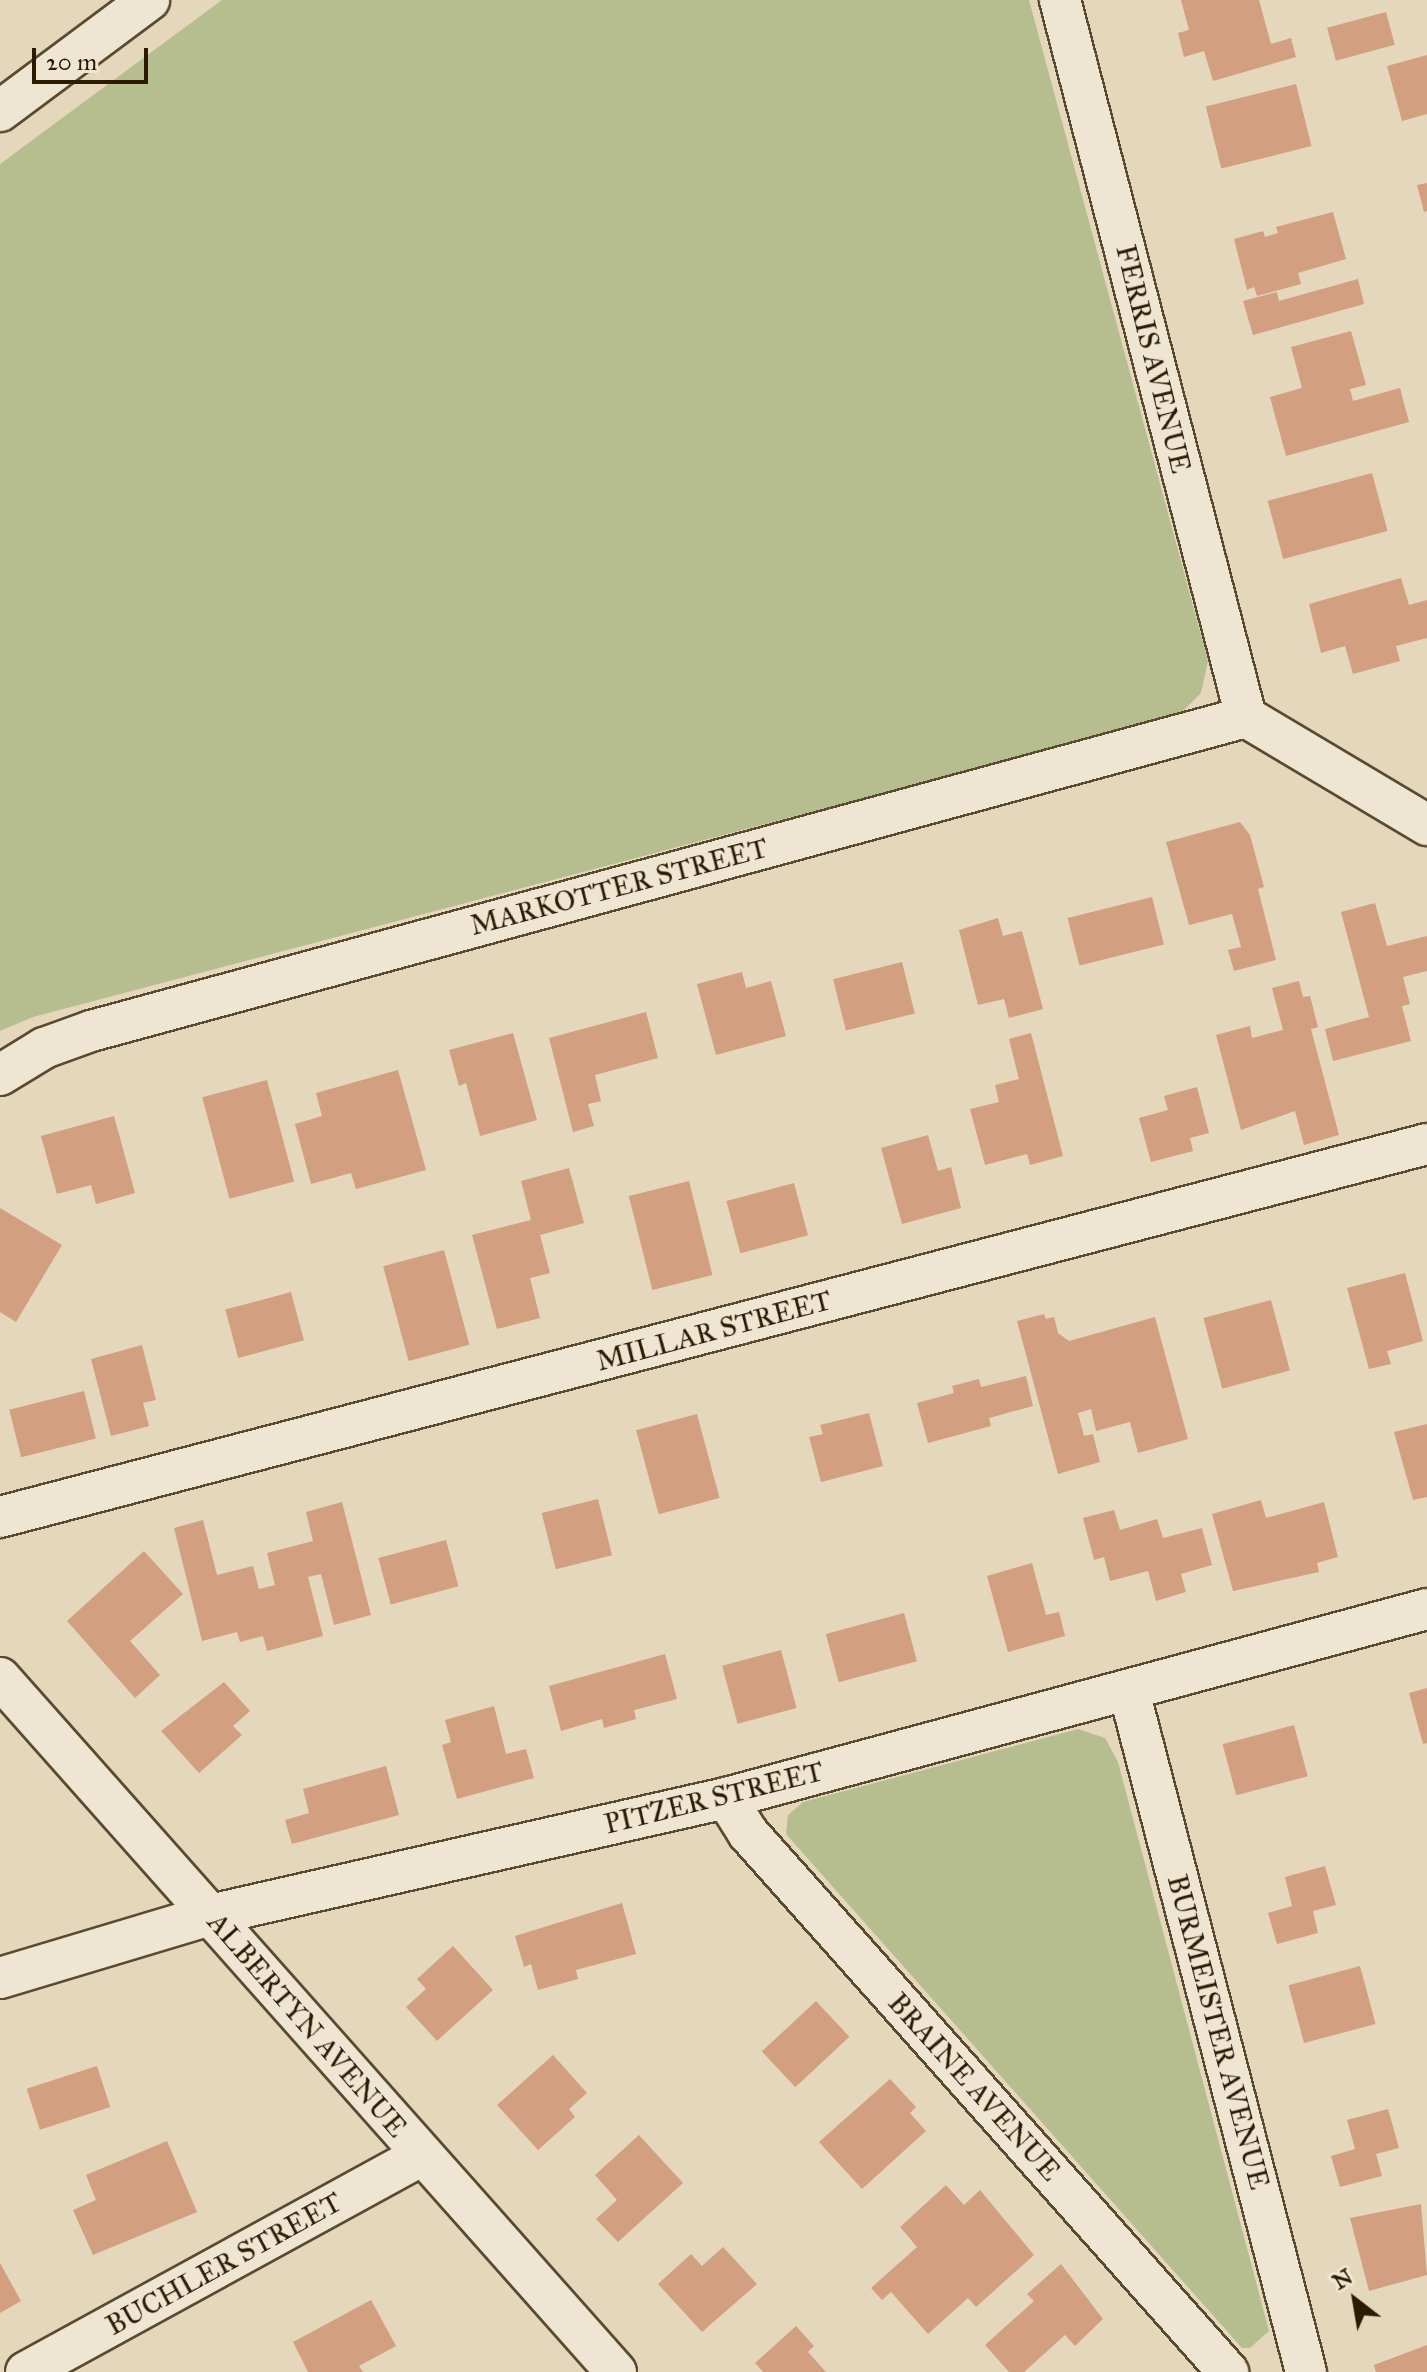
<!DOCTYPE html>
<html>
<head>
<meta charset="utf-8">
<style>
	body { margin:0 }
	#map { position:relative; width:1427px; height:2372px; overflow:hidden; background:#e5d7bb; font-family:"IM FELL Great Primer",serif }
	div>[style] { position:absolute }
	.green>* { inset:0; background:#b6be8f }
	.building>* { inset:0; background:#d29f80; transform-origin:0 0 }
	.roads { filter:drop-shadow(2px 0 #5a4a30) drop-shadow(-2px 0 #5a4a30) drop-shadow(0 2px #5a4a30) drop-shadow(0 -2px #5a4a30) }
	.street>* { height:40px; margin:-20px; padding:0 20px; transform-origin:20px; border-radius:20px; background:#eee5d3 }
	span { translate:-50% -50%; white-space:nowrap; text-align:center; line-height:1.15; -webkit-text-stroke:8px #eee5d3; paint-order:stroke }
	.street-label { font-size:28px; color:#2c1b01 }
	.north { position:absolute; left:1315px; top:2260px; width:80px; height:80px; -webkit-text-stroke:6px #eee5d3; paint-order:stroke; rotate:329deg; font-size:22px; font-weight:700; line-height:32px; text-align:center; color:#2c1b01 }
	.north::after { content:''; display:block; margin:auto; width:28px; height:36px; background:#2c1b01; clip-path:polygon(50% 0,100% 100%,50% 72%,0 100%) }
	.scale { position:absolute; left:32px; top:48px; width:116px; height:36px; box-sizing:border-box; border:4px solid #2c1b01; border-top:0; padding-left:10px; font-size:24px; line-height:28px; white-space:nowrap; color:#2c1b01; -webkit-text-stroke:6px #eee5d3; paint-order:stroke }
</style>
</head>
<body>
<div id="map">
	<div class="green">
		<i style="clip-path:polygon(222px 0,1029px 0,1208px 661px,1201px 693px,1179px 715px,33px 1017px,0 1031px,0 164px)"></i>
		<i style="clip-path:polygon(1078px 1729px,1105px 1738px,1118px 1762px,1269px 2331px,1250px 2348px,1242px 2348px,786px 1834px,788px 1815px,803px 1802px)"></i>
	</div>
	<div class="building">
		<i style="clip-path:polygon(1181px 0,1259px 0,1271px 44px,1291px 38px,1296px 57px,1213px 81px,1204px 51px,1184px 57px,1178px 33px,1189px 30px)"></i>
		<i style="left:1386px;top:12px;width:34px;height:61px;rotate:75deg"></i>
		<i style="clip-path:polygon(1427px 55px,1427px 114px,1402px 121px,1387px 66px)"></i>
		<i style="left:1296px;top:84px;width:64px;height:93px;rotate:76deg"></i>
		<i style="clip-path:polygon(1427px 183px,1427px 211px,1424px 212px,1417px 185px)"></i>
		<i style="clip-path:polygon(1333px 212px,1346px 259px,1298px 273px,1301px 284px,1257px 296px,1254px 287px,1247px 290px,1234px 239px,1263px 231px,1265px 237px,1278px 233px,1276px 227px)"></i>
		<i style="clip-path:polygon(1358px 279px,1364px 304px,1253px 335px,1243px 301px,1277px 292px,1279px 301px)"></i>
		<i style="clip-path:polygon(1351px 331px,1366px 385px,1350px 389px,1353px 401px,1400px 388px,1409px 422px,1286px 456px,1270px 397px,1302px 388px,1291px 347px)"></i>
		<i style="left:1372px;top:473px;width:60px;height:108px;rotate:75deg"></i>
		<i style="clip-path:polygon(1401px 578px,1409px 605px,1427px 600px,1427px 638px,1396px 646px,1400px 661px,1353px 674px,1345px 646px,1321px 653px,1309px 604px)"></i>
		<i style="clip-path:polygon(1240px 822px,1250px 835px,1264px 887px,1258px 889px,1276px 960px,1234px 971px,1228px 950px,1241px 947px,1232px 914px,1189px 925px,1166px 842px)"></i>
		<i style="left:1152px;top:897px;width:49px;height:87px;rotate:76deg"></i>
		<i style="clip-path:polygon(1375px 903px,1387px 946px,1427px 936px,1427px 971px,1403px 977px,1410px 1004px,1402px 1006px,1411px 1041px,1333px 1061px,1325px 1029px,1369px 1017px,1341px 912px)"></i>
		<i style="clip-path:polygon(998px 918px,1003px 936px,1022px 931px,1043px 1009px,1009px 1018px,1004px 999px,978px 1005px,959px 930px)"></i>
		<i style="left:902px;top:962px;width:53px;height:71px;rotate:76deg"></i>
		<i style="clip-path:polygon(742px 972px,746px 988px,771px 981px,786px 1036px,716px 1055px,697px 984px)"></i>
		<i style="clip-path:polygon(1299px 981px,1303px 997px,1310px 996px,1318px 1027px,1311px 1029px,1339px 1135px,1304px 1145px,1295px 1111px,1241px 1130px,1216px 1035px,1250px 1026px,1252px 1038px,1283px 1030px,1272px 988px)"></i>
		<i style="clip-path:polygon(646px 1012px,658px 1058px,595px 1075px,601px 1101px,588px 1104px,594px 1126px,573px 1132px,549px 1038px)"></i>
		<i style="clip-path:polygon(513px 1033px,537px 1120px,480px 1136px,466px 1083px,459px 1086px,449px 1050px)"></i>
		<i style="clip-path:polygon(1031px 1033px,1063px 1156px,1030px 1165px,1027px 1154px,985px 1165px,970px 1109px,999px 1102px,995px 1085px,1019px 1079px,1009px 1039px)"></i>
		<i style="clip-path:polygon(398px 1070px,426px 1170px,356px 1189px,351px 1173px,311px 1184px,295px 1124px,322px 1116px,316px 1093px)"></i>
		<i style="left:267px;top:1080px;width:105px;height:67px;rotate:75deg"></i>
		<i style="clip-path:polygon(1197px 1087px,1209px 1133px,1190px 1138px,1193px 1151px,1151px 1162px,1139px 1118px,1168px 1110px,1164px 1096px)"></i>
		<i style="clip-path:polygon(114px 1116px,135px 1193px,96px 1204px,91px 1185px,57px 1194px,41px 1136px)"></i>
		<i style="clip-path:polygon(928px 1135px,938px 1171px,951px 1167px,961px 1208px,902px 1224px,881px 1148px)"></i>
		<i style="clip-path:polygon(569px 1168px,584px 1223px,540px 1235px,550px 1273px,530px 1278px,540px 1318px,497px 1329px,472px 1235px,531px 1220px,521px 1181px)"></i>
		<i style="left:689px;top:1181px;width:97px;height:62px;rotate:76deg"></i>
		<i style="left:794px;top:1183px;width:54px;height:70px;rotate:75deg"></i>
		<i style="clip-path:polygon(0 1208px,62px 1245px,16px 1322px,0 1312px)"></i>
		<i style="left:444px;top:1250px;width:98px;height:63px;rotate:75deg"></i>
		<i style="clip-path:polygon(1405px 1273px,1423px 1341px,1387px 1351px,1391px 1364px,1369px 1369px,1347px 1288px)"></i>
		<i style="left:291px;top:1292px;width:50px;height:68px;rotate:75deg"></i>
		<i style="left:1271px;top:1300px;width:73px;height:70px;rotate:75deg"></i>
		<i style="clip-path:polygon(1044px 1314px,1046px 1319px,1054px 1317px,1058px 1333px,1069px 1341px,1155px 1317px,1188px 1439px,1138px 1453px,1130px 1422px,1096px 1431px,1091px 1409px,1078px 1413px,1084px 1436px,1093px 1434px,1100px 1462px,1058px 1474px,1017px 1321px)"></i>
		<i style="clip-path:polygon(142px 1345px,156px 1400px,143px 1403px,149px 1426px,111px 1436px,91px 1359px)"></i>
		<i style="clip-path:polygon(1026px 1376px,1033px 1406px,989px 1418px,991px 1426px,928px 1443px,917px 1403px,954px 1393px,952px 1386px,979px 1379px,981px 1387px)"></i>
		<i style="left:84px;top:1391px;width:49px;height:77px;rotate:76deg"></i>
		<i style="clip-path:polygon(869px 1413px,883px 1466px,821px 1482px,809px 1437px,823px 1434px,820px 1425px)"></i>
		<i style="left:697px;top:1414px;width:87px;height:63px;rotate:75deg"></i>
		<i style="clip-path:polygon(1427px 1424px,1427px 1497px,1413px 1500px,1394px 1432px)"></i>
		<i style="left:598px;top:1499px;width:58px;height:58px;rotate:76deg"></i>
		<i style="clip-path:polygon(1261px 1500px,1266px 1518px,1324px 1502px,1338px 1557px,1317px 1563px,1319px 1572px,1233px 1591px,1212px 1514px)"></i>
		<i style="clip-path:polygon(342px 1502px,371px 1615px,334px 1625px,321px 1574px,308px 1577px,323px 1636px,267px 1651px,263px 1636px,240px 1642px,237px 1632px,202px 1641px,174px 1528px,203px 1520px,217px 1575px,253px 1566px,259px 1589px,275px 1585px,267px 1553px,313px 1541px,306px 1512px)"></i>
		<i style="clip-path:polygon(1114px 1510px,1120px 1530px,1157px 1519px,1163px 1538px,1202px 1528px,1212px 1565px,1181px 1574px,1186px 1592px,1156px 1601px,1148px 1571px,1110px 1581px,1104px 1557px,1094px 1560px,1083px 1518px)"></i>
		<i style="left:446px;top:1540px;width:48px;height:70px;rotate:75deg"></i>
		<i style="clip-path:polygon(144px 1551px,183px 1594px,130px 1641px,160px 1675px,135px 1698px,67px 1621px)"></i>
		<i style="clip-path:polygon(1032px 1563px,1046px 1615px,1059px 1612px,1065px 1636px,1008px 1652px,987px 1576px)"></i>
		<i style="left:904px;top:1613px;width:50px;height:81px;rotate:75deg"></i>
		<i style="left:781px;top:1650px;width:60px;height:61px;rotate:75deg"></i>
		<i style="clip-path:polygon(665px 1654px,677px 1699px,634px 1710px,636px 1719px,604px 1728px,602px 1719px,561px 1731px,549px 1686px)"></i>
		<i style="clip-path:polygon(224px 1682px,250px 1711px,233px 1726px,242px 1735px,199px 1773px,161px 1731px)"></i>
		<i style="clip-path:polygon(1427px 1688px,1427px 1743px,1423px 1744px,1409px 1693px)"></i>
		<i style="clip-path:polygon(494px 1706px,506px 1754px,526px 1749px,534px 1778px,457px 1799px,442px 1745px,451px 1742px,445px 1720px)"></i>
		<i style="left:1294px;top:1725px;width:53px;height:74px;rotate:75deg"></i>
		<i style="clip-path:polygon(386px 1766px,399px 1815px,292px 1844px,285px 1820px,309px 1813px,303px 1789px)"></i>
		<i style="clip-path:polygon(1325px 1866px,1336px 1905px,1313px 1911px,1318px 1933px,1277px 1944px,1268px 1913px,1292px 1906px,1285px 1877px)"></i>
		<i style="clip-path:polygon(622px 1903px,636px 1954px,576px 1970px,578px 1979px,538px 1990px,531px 1964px,524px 1967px,515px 1936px)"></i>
		<i style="clip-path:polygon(453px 1946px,493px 1990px,437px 2041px,406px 2007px,426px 1989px,417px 1979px)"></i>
		<i style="left:1360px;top:1966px;width:60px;height:74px;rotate:75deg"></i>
		<i style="left:816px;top:2001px;width:49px;height:74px;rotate:47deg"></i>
		<i style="clip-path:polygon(553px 2055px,587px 2093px,569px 2109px,575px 2117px,538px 2150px,497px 2105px)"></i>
		<i style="left:97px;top:2066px;width:43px;height:74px;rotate:72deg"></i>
		<i style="clip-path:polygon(890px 2079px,916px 2107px,910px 2113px,926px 2131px,862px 2189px,819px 2142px)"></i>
		<i style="clip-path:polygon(1388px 2109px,1399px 2148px,1376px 2154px,1382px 2176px,1340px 2187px,1331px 2156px,1355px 2149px,1347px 2120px)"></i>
		<i style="clip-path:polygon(639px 2135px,683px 2183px,618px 2242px,596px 2219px,617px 2200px,595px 2175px)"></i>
		<i style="clip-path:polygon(167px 2141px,197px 2212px,93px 2255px,73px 2210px,96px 2200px,86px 2175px)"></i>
		<i style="clip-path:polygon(946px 2185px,964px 2205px,980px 2190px,1034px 2255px,976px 2307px,968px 2298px,928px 2334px,891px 2292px,882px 2300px,871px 2288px,917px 2247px,900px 2227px)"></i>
		<i style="clip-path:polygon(1421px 2204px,1427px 2275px,1369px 2291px,1350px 2218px)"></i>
		<i style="clip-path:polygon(723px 2247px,757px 2284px,702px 2332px,658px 2284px,691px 2254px,702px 2266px)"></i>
		<i style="clip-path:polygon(0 2263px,21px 2301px,0 2313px)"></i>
		<i style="clip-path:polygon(1061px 2264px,1103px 2319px,1075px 2346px,1065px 2335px,1024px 2372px,1009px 2372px,985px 2345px,1034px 2301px,1027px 2294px)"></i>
		<i style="clip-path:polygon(371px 2300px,396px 2346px,359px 2366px,363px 2372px,308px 2372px,293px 2342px)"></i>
		<i style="clip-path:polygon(796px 2326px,814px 2346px,808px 2352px,826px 2372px,763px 2372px,755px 2363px)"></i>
		<i style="clip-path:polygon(1427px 2345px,1427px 2372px,1376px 2372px,1374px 2365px)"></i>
	</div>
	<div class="roads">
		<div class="street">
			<i style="left:1060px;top:0;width:741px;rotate:75.46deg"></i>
			<i style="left:0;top:111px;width:186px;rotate:-36.7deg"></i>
			<i style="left:1246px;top:717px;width:211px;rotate:30.8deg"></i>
			<i style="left:0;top:1075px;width:52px;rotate:-31.5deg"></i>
			<i style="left:44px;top:1048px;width:50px;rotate:-19.9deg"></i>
			<i style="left:91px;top:1031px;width:1197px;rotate:-15.21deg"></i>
			<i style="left:0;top:1517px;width:1475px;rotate:-14.65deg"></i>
			<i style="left:0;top:1678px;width:928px;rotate:48.41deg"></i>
			<i style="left:1129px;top:1691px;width:704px;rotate:75.43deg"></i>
			<i style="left:726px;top:1798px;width:41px;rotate:57.8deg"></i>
			<i style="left:748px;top:1833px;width:722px;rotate:48.31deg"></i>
			<i style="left:0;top:1978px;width:219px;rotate:-16.7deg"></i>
			<i style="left:210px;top:1915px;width:529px;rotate:-12.78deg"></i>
			<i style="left:726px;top:1798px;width:726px;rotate:-15.09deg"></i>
			<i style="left:26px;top:2372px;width:452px;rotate:-28.7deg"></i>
		</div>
	</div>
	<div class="street-label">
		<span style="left:1153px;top:359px;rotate:76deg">FERRIS AVENUE</span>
		<span style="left:619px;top:887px;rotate:-15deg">MARKOTTER STREET</span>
		<span style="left:714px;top:1331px;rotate:-15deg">MILLAR STREET</span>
		<span style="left:714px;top:1798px;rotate:-14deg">PITZER STREET</span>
		<span style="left:307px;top:2025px;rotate:49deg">ALBERTYN AVENUE</span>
		<span style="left:1218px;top:2032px;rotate:75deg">BURMEISTER AVENUE</span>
		<span style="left:974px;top:2087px;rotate:48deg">BRAINE AVENUE</span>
		<span style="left:224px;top:2264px;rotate:-29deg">BUCHLER STREET</span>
	</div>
	<div class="north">N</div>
	<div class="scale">20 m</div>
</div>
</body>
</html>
